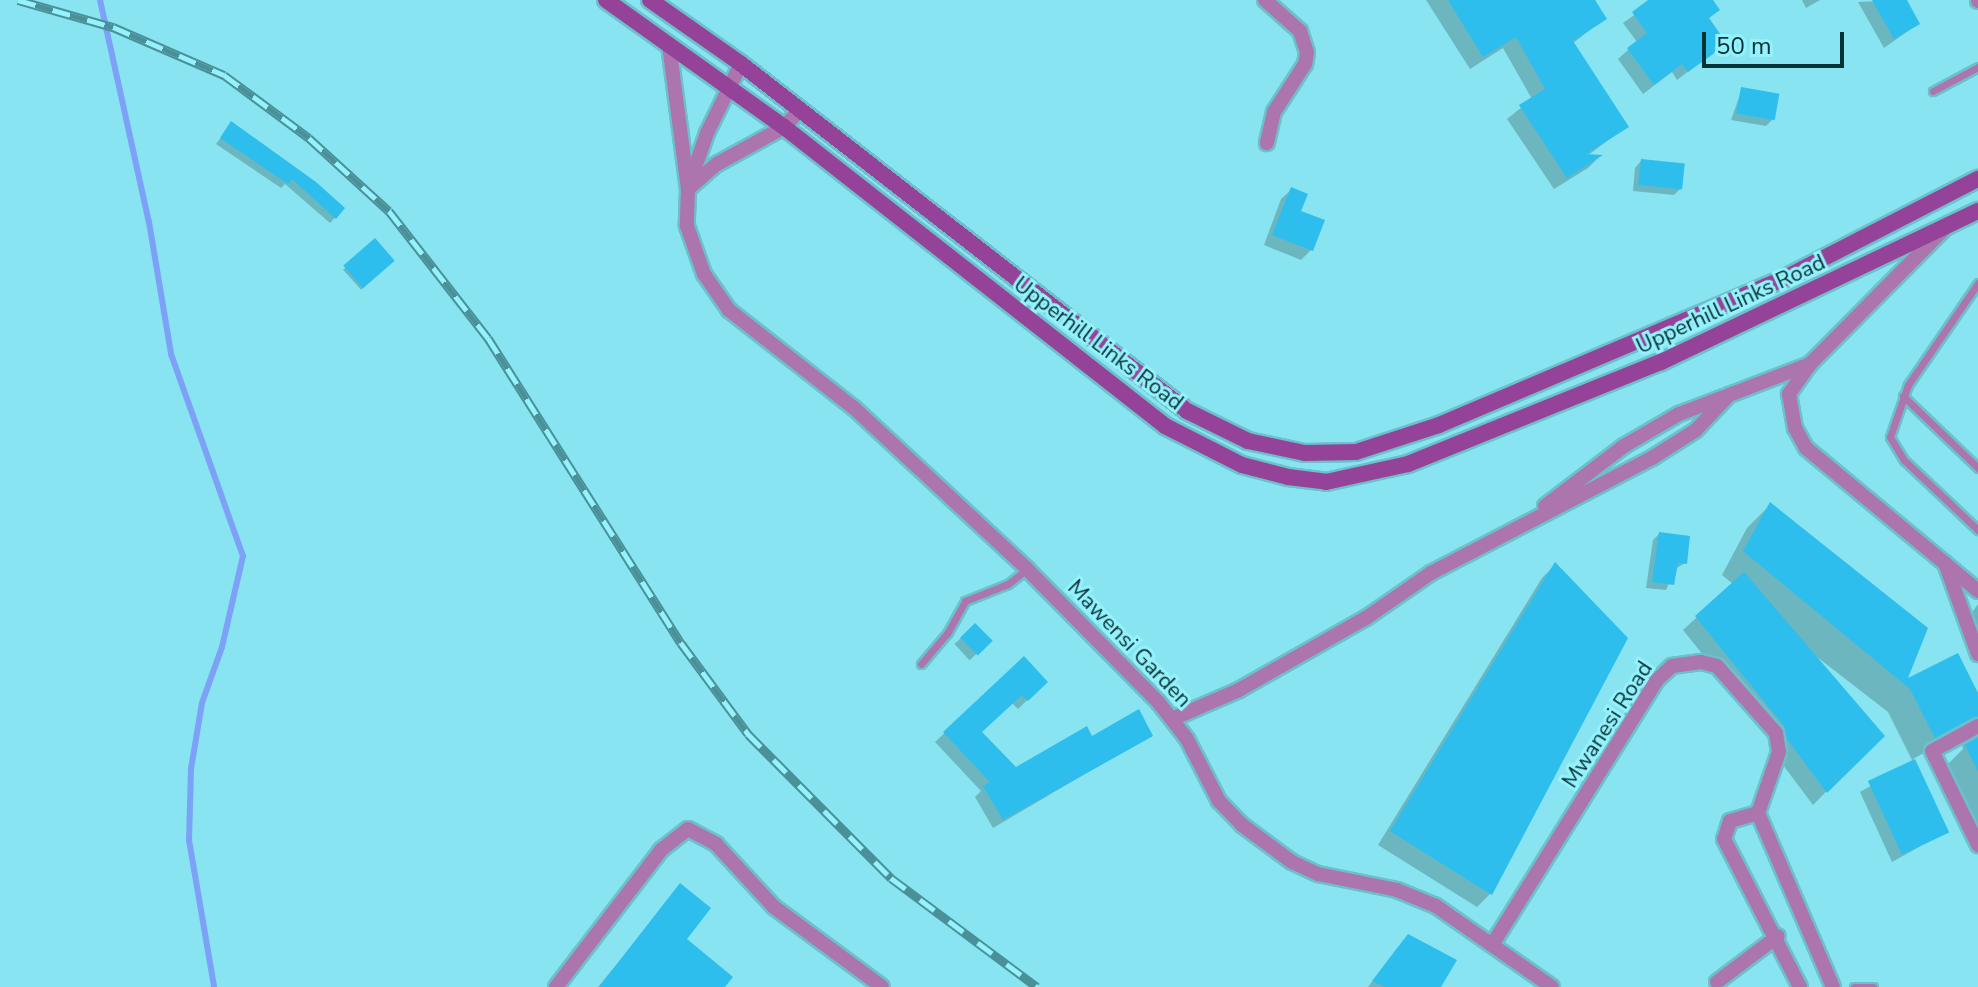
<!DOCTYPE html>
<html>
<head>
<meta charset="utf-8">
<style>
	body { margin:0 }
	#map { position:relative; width:1978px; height:987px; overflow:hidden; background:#87e4f0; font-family:"Nunito Sans",sans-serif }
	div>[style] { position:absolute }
	.shadow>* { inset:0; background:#0003; transform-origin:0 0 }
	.stream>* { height:6px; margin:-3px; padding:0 3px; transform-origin:3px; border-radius:3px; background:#7da1f7 }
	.building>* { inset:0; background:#2dbeed; transform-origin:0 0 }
	.roads { filter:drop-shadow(2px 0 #6dc0cb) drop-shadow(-2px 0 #6dc0cb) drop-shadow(0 2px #6dc0cb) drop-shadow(0 -2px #6dc0cb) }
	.lane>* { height:7px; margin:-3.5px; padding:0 3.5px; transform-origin:3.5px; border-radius:3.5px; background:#ac75ad }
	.street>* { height:14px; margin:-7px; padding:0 7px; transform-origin:7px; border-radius:7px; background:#ac75ad }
	.secondary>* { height:16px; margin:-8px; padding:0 8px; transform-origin:8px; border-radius:8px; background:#954398 }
	.rail>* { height:9px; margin-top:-4.5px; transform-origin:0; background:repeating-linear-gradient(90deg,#94f2fd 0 18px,#4a9098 0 36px); box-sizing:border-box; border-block:2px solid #4a9098 }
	span { translate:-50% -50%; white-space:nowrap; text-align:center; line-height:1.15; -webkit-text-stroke:6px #94f2fd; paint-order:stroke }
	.street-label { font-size:22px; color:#073236 }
	.scale { position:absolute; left:1702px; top:32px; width:142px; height:36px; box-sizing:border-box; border:4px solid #073236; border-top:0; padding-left:10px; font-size:24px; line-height:28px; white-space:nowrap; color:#073236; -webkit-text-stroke:6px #94f2fd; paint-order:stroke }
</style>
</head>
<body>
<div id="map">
	<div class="shadow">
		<i style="clip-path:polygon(1426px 0,1593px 0,1604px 19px,1572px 44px,1626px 127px,1587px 156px,1599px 157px,1588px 168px,1554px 189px,1507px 119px,1532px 99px,1503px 48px,1470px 69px)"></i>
		<i style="clip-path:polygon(1656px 0,1710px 0,1717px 10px,1707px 20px,1724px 44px,1677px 80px,1672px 72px,1643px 94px,1618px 59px,1637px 42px,1623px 23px)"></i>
		<i style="clip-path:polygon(1802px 0,1820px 0,1806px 8px)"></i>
		<i style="clip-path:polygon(1904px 0,1918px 24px,1884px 48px,1858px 2px)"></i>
		<i style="clip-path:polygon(1742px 89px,1772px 120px,1766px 126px,1731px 120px)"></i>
		<i style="clip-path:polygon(231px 124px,343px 209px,330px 223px,285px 184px,281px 188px,216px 144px)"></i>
		<i style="clip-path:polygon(1641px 161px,1680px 189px,1674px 195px,1633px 191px,1635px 168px)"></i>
		<i style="clip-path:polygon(1291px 190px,1311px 250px,1301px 260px,1264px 245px,1281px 199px)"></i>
		<i style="left:375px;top:241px;width:27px;height:43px;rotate:48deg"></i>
		<i style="clip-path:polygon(1770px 505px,1904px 682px,1978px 699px,1978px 842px,1943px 769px,1963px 749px,1961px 740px,1949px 739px,1913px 759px,1946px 832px,1892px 862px,1860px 792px,1913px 762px,1888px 712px,1808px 650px,1882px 735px,1813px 805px,1774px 753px,1771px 740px,1683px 630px,1733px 584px,1722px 575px,1747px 528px)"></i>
		<i style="clip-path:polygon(1659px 534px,1685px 563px,1675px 569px,1666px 590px,1646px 588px,1653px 540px)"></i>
		<i style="clip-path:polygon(1555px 565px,1625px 638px,1490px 894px,1477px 907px,1378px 845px,1542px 578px)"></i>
		<i style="clip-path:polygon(1978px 604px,1978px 625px,1968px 618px)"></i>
		<i style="left:975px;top:625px;width:22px;height:28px;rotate:47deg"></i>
		<i style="clip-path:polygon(1024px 659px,1046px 682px,1018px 709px,1012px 703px,980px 732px,1015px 770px,1091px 738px,1151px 735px,993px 828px,975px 797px,981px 791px,935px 742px)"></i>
		<i style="clip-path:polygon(681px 886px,684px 940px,722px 987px,598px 987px)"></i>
		<i style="clip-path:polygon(1408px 937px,1439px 987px,1368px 987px,1398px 947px)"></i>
	</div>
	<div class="stream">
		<i style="left:100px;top:0;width:227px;rotate:77.6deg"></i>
		<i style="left:149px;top:222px;width:134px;rotate:80.5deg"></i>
		<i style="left:171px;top:354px;width:214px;rotate:70.4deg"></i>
		<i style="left:243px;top:556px;width:93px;rotate:103deg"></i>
		<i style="left:222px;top:647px;width:59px;rotate:109.7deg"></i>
		<i style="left:202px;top:703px;width:67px;rotate:99.5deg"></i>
		<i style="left:191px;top:769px;width:71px;rotate:91.6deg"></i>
		<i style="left:189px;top:840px;width:149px;rotate:80.3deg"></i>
	</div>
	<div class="building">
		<i style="clip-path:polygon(1448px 0,1595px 0,1607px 19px,1573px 41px,1629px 127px,1586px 154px,1603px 155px,1567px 178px,1519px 105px,1545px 89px,1516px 37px,1483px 57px)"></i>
		<i style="clip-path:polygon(1648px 0,1713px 0,1720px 10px,1709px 18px,1727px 44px,1688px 72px,1682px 64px,1654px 85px,1627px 48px,1647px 33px,1632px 12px)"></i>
		<i style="clip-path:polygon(1872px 0,1907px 0,1920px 24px,1894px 39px)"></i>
		<i style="left:1741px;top:87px;width:39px;height:27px;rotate:10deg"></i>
		<i style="clip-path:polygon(231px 121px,316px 182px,345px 208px,336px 219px,292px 179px,288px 184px,220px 138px)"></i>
		<i style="left:1641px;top:159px;width:44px;height:26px;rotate:6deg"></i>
		<i style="clip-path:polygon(1291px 187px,1308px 194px,1301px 211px,1325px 220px,1313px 251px,1272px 235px)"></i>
		<i style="left:375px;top:238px;width:30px;height:42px;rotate:49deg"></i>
		<i style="clip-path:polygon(1770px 502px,1928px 628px,1908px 678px,1958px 653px,1978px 693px,1978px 716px,1935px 738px,1910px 689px,1743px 551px)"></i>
		<i style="clip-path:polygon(1659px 532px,1690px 536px,1687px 564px,1678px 563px,1674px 585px,1652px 582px)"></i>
		<i style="clip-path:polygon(1555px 562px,1628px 638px,1492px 895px,1390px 831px)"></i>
		<i style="clip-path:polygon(1744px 572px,1885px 736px,1827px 793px,1787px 739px,1784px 726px,1695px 616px)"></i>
		<i style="left:975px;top:623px;width:25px;height:21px;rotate:45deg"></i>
		<i style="clip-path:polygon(1024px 656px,1048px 682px,1028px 701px,1022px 695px,982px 732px,1016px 767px,1087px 726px,1092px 736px,1139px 709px,1153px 736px,1003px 820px,983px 786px,990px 782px,943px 732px)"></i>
		<i style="clip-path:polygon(1978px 737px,1978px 772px,1965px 745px)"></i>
		<i style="left:1915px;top:759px;width:81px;height:52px;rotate:65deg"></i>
		<i style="clip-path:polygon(680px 883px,711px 908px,687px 939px,733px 977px,725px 987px,599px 987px)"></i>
		<i style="clip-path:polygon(1408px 934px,1457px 960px,1441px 987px,1385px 987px,1372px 981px)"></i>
	</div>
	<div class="roads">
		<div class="lane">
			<i style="left:1933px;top:91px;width:51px;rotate:-28.1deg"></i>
			<i style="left:1978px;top:283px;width:124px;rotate:124.5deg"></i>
			<i style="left:1908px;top:385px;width:55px;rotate:109.1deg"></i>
			<i style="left:1890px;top:437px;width:27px;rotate:59deg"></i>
			<i style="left:1904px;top:460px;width:102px;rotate:43.4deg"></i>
			<i style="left:1903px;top:396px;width:104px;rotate:43.8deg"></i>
			<i style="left:921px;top:664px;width:42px;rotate:-49.8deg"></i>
			<i style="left:948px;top:632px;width:35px;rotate:-61deg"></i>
			<i style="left:965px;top:601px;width:46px;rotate:-21.6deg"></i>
			<i style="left:1008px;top:584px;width:24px;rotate:-38deg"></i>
			<i style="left:1854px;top:987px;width:19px"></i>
		</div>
		<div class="street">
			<i style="left:1265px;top:0;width:47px;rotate:41.5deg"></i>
			<i style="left:1300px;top:31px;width:22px;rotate:72deg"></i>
			<i style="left:1307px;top:52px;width:12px;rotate:99deg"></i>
			<i style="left:1305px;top:64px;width:57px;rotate:122.9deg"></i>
			<i style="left:1274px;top:112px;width:32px;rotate:103deg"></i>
			<i style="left:1978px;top:0;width:1px;rotate:90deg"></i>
			<i style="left:669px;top:45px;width:145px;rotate:82.5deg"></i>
			<i style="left:688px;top:189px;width:37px;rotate:92deg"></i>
			<i style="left:687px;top:226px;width:51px;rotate:70.5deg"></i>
			<i style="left:704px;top:274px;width:44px;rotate:55.2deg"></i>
			<i style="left:729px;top:310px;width:159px;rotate:38.1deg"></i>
			<i style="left:854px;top:408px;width:236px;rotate:42.9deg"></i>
			<i style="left:1027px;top:569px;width:188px;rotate:45.4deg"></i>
			<i style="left:1159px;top:703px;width:46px;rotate:52.1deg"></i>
			<i style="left:1187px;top:739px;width:70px;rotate:62.7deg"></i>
			<i style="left:1219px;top:801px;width:33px;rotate:46deg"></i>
			<i style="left:1242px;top:825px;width:62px;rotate:36.5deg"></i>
			<i style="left:1292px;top:862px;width:29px;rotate:25deg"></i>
			<i style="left:1318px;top:874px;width:81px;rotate:11.4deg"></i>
			<i style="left:1397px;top:890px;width:42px;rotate:22.3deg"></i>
			<i style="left:1436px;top:906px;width:141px;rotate:34.9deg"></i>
			<i style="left:689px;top:185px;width:55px;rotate:-70.9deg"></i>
			<i style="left:707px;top:133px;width:77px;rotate:-63.8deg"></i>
			<i style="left:688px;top:189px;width:38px;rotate:-41deg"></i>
			<i style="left:717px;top:164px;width:77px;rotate:-28.9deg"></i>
			<i style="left:784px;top:127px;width:23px;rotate:-47deg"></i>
			<i style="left:1946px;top:227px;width:193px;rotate:134.8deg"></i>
			<i style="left:1810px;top:364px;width:37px;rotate:125deg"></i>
			<i style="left:1789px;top:394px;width:35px;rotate:80deg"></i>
			<i style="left:1795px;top:428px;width:23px;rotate:61deg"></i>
			<i style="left:1806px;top:448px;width:224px;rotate:39.7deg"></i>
			<i style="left:1545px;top:506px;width:99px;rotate:-37.2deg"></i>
			<i style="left:1624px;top:446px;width:64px;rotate:-30.2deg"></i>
			<i style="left:1679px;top:414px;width:48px;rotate:-20.7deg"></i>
			<i style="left:1945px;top:563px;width:97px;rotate:70.1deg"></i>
			<i style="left:1172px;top:719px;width:73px;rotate:-23.4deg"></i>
			<i style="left:1239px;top:690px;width:146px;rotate:-29.6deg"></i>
			<i style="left:1366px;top:618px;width:79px;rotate:-34.7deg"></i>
			<i style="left:1431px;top:573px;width:249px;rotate:-27.5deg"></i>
			<i style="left:1652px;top:458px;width:52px;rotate:-32.5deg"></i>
			<i style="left:1696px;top:430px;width:48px;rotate:-46.7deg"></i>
			<i style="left:1729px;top:395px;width:87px;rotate:-20.9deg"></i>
			<i style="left:1978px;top:726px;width:52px;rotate:151.5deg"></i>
			<i style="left:1932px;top:751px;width:105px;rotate:63.9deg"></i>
			<i style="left:1758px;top:813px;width:29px;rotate:164deg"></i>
			<i style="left:1730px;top:821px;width:19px;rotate:108deg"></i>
			<i style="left:1724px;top:839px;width:166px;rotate:62.8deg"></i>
			<i style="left:1758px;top:813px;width:189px;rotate:66.7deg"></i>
			<i style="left:1492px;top:945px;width:312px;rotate:-58.1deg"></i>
			<i style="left:1657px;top:680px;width:21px;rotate:-43deg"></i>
			<i style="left:1672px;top:666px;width:29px;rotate:-8deg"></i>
			<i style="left:1701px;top:662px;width:16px;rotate:14deg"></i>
			<i style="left:1717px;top:666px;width:89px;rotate:48.6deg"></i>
			<i style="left:1776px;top:733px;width:19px;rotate:81deg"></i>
			<i style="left:1779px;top:752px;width:65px;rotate:109deg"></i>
			<i style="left:1717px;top:982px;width:76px;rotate:-37deg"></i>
			<i style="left:556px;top:987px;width:173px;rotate:-52.5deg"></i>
			<i style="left:661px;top:850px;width:34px;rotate:-38deg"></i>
			<i style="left:688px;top:829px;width:32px;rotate:28deg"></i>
			<i style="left:716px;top:844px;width:86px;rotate:47.4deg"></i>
			<i style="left:774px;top:907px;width:134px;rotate:36.5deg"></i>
		</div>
		<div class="secondary">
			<i style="left:606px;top:0;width:219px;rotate:35.5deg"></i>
			<i style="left:784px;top:127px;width:484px;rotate:38.1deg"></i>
			<i style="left:1165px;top:426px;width:86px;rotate:26.9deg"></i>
			<i style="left:1242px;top:465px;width:48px;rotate:14.6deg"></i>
			<i style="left:1288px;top:477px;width:38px;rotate:7deg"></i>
			<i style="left:1326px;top:482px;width:84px;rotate:-12.4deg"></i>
			<i style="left:1408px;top:464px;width:273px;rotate:-22deg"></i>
			<i style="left:1661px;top:362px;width:351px;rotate:-25.5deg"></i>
			<i style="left:650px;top:0;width:111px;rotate:35.1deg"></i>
			<i style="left:741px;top:64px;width:565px;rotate:37.88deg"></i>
			<i style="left:1187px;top:411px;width:68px;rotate:26.2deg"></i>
			<i style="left:1248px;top:441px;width:58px;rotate:11.9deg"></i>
			<i style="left:1305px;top:453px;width:51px;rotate:-1.1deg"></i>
			<i style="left:1356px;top:452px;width:87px;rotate:-18deg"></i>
			<i style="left:1439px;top:425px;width:376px;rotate:-23deg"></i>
			<i style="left:1785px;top:278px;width:217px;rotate:-27.2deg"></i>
		</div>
	</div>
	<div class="rail">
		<i style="left:18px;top:0;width:99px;rotate:15.9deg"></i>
		<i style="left:113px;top:27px;width:121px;rotate:23.4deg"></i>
		<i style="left:224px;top:75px;width:106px;rotate:36.5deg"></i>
		<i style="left:309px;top:138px;width:108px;rotate:42.4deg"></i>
		<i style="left:389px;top:211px;width:161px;rotate:52.1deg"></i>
		<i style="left:488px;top:338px;width:361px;rotate:57.7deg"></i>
		<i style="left:681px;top:643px;width:113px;rotate:53.6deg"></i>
		<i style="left:748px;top:734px;width:203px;rotate:45.2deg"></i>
		<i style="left:891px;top:878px;width:182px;rotate:36.7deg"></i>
	</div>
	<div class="street-label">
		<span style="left:1731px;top:305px;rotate:-25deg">Upperhill Links Road</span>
		<span style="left:1098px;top:344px;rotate:37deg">Upperhill Links Road</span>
		<span style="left:1129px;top:644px;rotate:46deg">Mawensi Garden</span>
		<span style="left:1608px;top:725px;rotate:-57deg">Mwanesi Road</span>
	</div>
	<div class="scale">50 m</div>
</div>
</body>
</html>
